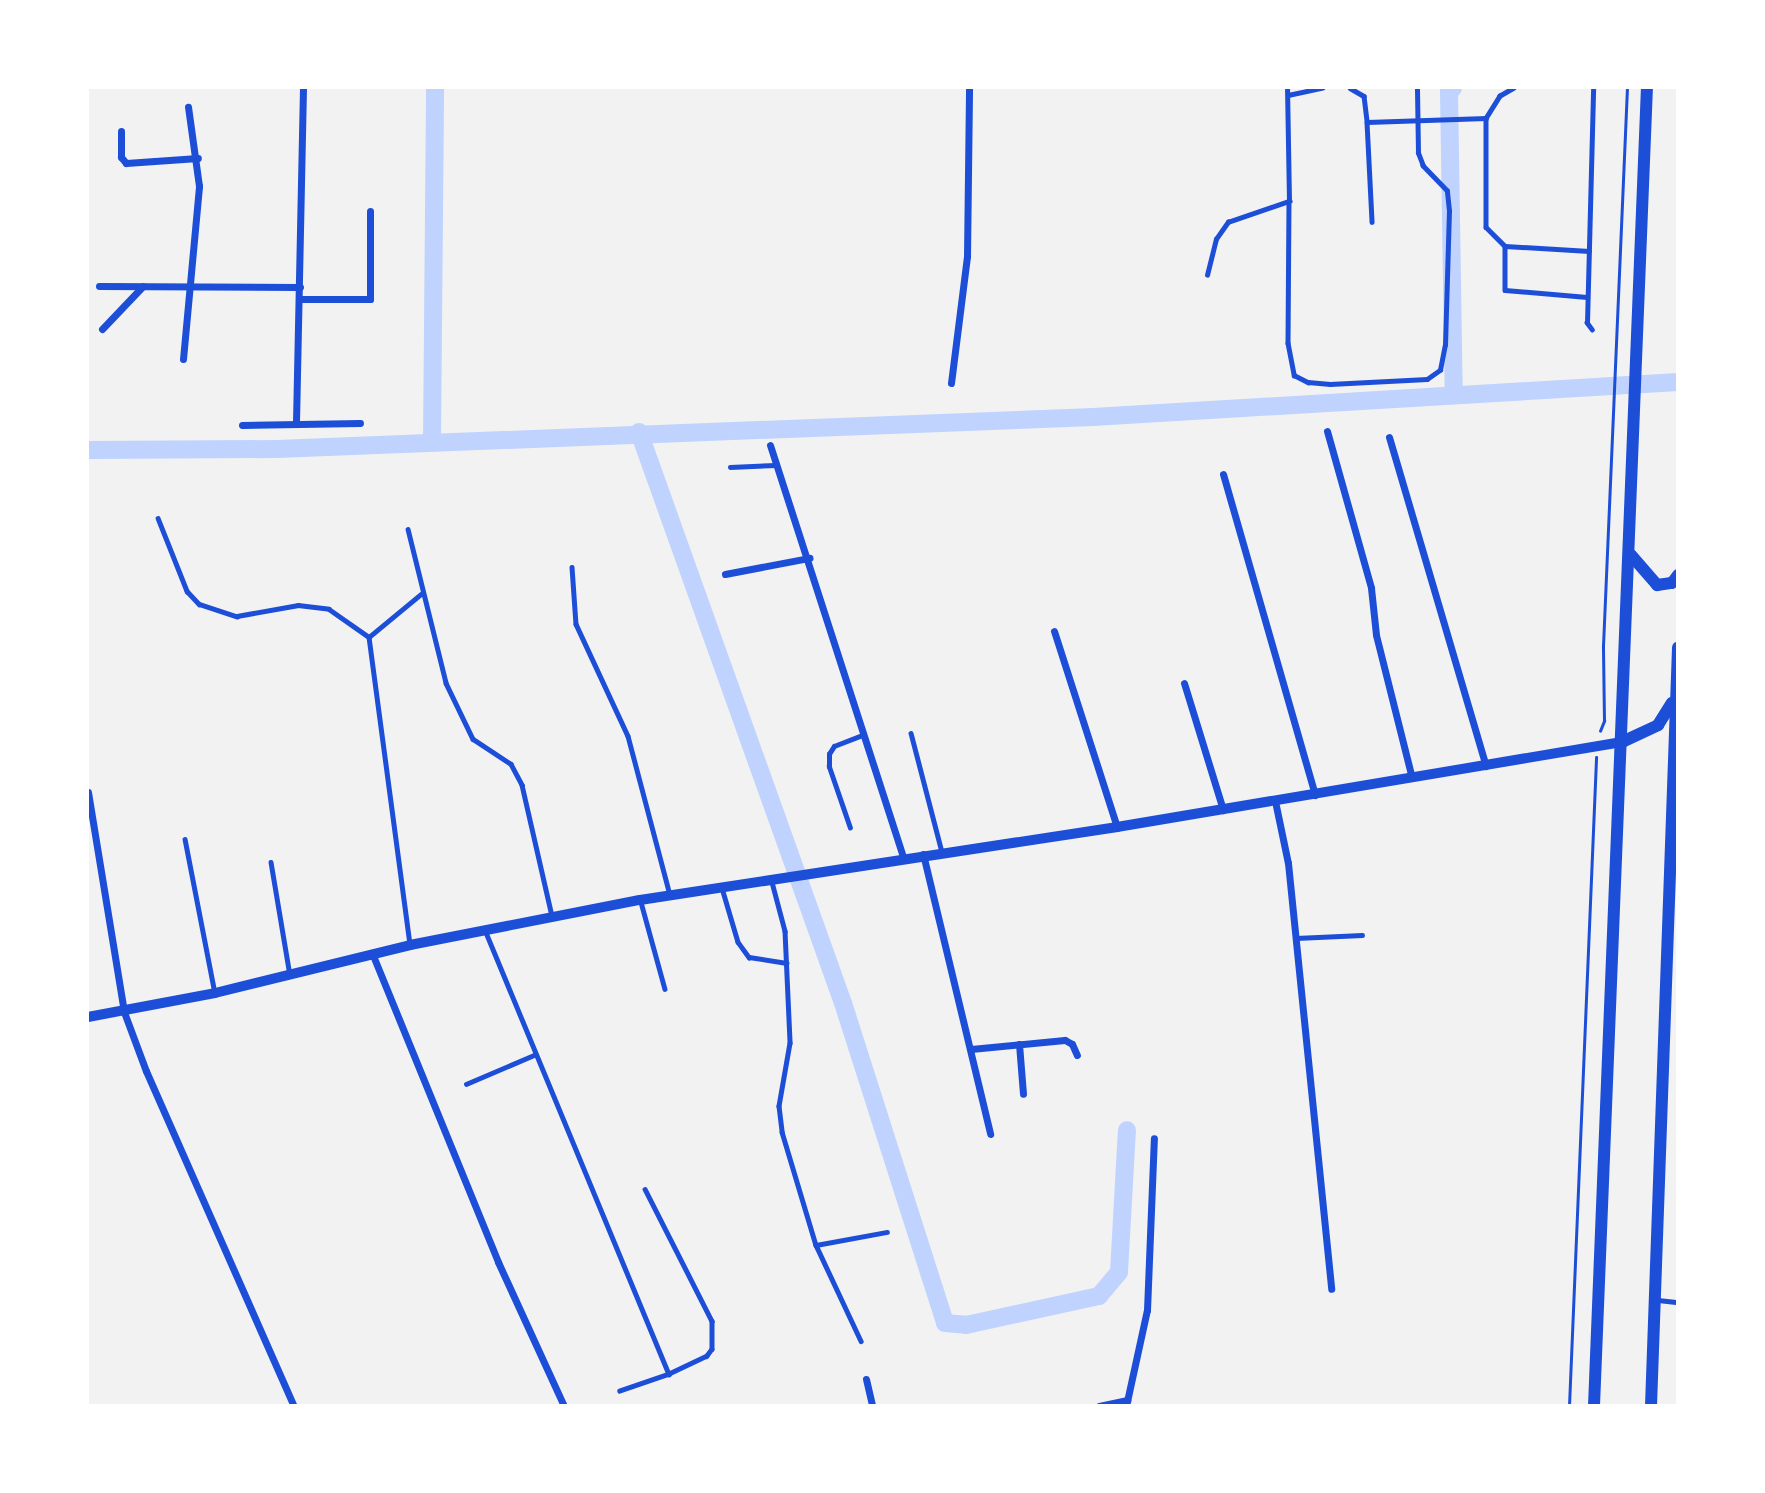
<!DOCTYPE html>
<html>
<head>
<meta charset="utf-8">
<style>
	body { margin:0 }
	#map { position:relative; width:1765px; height:1493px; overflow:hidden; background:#f2f2f2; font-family:"Titillium Web",sans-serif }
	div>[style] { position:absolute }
	.canal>* { height:18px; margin:-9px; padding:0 9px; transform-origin:9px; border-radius:9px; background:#bfd3fe }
	.path>* { height:2.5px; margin:-1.25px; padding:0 1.25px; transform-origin:1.25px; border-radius:1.25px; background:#1d4ed8 }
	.service>* { height:4.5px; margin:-2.25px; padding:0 2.25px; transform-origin:2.25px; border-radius:2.25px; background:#1d4ed8 }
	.minor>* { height:7px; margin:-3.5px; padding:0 3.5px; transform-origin:3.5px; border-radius:3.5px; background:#1d4ed8 }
	.tertiary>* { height:10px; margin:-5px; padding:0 5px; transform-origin:5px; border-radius:5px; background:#1d4ed8 }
	.secondary>* { height:12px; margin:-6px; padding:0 6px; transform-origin:6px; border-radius:6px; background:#1d4ed8 }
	span { translate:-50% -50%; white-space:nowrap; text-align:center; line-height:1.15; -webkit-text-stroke:6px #fff; paint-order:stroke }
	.frame { position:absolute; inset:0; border:89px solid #fff; pointer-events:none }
</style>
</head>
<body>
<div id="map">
	<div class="canal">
		<i style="left:1453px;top:88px;width:5px;rotate:143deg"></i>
		<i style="left:1449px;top:91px;width:303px;rotate:89.1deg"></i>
		<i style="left:639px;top:432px;width:606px;rotate:70.34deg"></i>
		<i style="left:843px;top:1003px;width:336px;rotate:72.3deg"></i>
		<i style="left:945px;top:1323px;width:21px;rotate:5deg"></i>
		<i style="left:966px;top:1325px;width:136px;rotate:-12.3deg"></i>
		<i style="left:1099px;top:1296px;width:31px;rotate:-50deg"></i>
		<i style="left:1119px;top:1272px;width:142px;rotate:-86.8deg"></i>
		<i style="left:432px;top:441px;width:353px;rotate:-89.5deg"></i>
		<i style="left:88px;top:450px;width:189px;rotate:-0.3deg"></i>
		<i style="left:277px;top:449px;width:817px;rotate:-2.25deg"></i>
		<i style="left:1093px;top:417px;width:586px;rotate:-3.42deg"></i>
	</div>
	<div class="path">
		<i style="left:1600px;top:731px;width:11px;rotate:-68deg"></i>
		<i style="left:1604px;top:721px;width:75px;rotate:-90.8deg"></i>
		<i style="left:1603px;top:646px;width:559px;rotate:-87.54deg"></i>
		<i style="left:1569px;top:1406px;width:649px;rotate:-87.61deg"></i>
		<i style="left:1677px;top:1406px;width:3px;rotate:-72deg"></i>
	</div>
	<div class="service">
		<i style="left:1350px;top:88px;width:16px;rotate:30deg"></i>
		<i style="left:1364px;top:96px;width:26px;rotate:83deg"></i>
		<i style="left:1367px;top:122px;width:119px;rotate:-1.9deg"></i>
		<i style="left:1514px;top:88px;width:16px;rotate:150deg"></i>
		<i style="left:1500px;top:96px;width:26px;rotate:122deg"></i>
		<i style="left:1486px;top:118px;width:109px;rotate:90deg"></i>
		<i style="left:1486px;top:227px;width:27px;rotate:45deg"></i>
		<i style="left:1505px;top:246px;width:84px;rotate:3.4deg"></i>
		<i style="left:1288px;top:95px;width:35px;rotate:-12deg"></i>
		<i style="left:1367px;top:122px;width:100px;rotate:87.1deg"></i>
		<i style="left:1289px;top:201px;width:142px;rotate:90.4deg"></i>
		<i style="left:1288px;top:343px;width:33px;rotate:79deg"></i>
		<i style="left:1294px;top:375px;width:16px;rotate:27deg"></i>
		<i style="left:1308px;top:382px;width:22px;rotate:5deg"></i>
		<i style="left:1330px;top:384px;width:97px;rotate:-3deg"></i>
		<i style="left:1427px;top:379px;width:16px;rotate:-35deg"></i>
		<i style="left:1440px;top:370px;width:25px;rotate:-79deg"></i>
		<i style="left:1445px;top:345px;width:134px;rotate:-88.3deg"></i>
		<i style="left:1449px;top:211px;width:20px;rotate:-96deg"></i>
		<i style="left:1447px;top:191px;width:35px;rotate:-134deg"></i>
		<i style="left:1423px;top:166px;width:14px;rotate:-111deg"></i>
		<i style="left:1418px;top:153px;width:65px;rotate:-90.9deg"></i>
		<i style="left:1505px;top:246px;width:44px;rotate:90deg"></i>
		<i style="left:1505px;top:290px;width:82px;rotate:4.9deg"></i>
		<i style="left:1207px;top:275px;width:37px;rotate:-76deg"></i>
		<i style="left:1216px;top:239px;width:21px;rotate:-55deg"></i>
		<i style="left:1228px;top:222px;width:65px;rotate:-19deg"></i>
		<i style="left:1289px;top:201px;width:113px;rotate:-91deg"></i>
		<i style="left:1592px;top:330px;width:9px;rotate:-126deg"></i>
		<i style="left:1587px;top:323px;width:235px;rotate:-88.5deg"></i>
		<i style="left:730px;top:467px;width:46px;rotate:-2.5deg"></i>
		<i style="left:158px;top:518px;width:79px;rotate:68.3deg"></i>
		<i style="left:187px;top:591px;width:18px;rotate:47deg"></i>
		<i style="left:199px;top:604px;width:40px;rotate:18deg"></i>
		<i style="left:237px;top:616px;width:62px;rotate:-10.2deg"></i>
		<i style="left:298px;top:605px;width:31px;rotate:7deg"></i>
		<i style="left:329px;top:609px;width:49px;rotate:35deg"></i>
		<i style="left:369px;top:637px;width:310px;rotate:82.4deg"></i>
		<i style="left:408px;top:529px;width:159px;rotate:76.1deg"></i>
		<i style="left:446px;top:683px;width:62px;rotate:64.3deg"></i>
		<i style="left:473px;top:739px;width:45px;rotate:33.3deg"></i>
		<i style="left:511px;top:764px;width:24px;rotate:62deg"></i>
		<i style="left:522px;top:785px;width:134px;rotate:77.1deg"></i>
		<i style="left:572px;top:567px;width:57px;rotate:86deg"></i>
		<i style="left:576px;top:624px;width:123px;rotate:65.1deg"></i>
		<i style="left:628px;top:736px;width:164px;rotate:75.2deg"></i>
		<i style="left:369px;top:637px;width:67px;rotate:-39.6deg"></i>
		<i style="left:911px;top:733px;width:123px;rotate:75.4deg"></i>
		<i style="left:850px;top:828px;width:65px;rotate:-109deg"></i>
		<i style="left:829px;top:767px;width:13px;rotate:-90deg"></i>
		<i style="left:829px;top:754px;width:9px;rotate:-58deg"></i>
		<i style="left:834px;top:746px;width:31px;rotate:-21deg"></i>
		<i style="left:185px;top:839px;width:157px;rotate:79deg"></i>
		<i style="left:271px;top:862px;width:115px;rotate:80.5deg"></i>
		<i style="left:772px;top:882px;width:51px;rotate:75.1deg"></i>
		<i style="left:785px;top:931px;width:112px;rotate:87.4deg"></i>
		<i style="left:790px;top:1043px;width:64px;rotate:99.9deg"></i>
		<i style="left:779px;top:1106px;width:26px;rotate:83deg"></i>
		<i style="left:782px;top:1132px;width:118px;rotate:73.3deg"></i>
		<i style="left:816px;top:1245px;width:106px;rotate:64.9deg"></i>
		<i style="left:722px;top:888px;width:56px;rotate:73.5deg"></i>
		<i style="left:738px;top:942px;width:19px;rotate:54deg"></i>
		<i style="left:749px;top:957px;width:38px;rotate:9deg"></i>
		<i style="left:641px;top:902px;width:90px;rotate:74.6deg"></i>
		<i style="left:485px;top:930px;width:481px;rotate:67.5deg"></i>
		<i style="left:669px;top:1374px;width:52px;rotate:160.9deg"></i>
		<i style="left:1296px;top:938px;width:66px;rotate:-2.6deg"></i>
		<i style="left:466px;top:1084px;width:74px;rotate:-23.1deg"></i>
		<i style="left:645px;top:1189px;width:148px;rotate:63.1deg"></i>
		<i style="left:712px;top:1321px;width:28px;rotate:90deg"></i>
		<i style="left:712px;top:1349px;width:9px;rotate:126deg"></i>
		<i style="left:707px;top:1356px;width:42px;rotate:154.7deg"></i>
		<i style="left:816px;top:1245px;width:72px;rotate:-10.4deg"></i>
		<i style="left:1658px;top:1300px;width:20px;rotate:6deg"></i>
	</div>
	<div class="minor">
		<i style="left:121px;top:131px;width:26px;rotate:90deg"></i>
		<i style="left:121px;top:157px;width:8px;rotate:50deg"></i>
		<i style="left:126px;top:163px;width:72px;rotate:-4deg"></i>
		<i style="left:99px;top:286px;width:201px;rotate:0.3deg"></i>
		<i style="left:299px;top:299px;width:71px"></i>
		<i style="left:370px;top:299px;width:88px;rotate:-90deg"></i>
		<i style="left:102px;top:329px;width:59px;rotate:-46.4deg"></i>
		<i style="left:183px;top:359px;width:174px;rotate:-84.7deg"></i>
		<i style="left:199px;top:186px;width:80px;rotate:-97.9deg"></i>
		<i style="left:951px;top:383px;width:128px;rotate:-82.8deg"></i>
		<i style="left:967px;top:256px;width:168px;rotate:-89.3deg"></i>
		<i style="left:296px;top:422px;width:334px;rotate:-88.8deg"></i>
		<i style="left:242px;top:425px;width:118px;rotate:-1deg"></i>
		<i style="left:1327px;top:431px;width:163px;rotate:74.3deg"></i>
		<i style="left:1371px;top:588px;width:47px;rotate:83.9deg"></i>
		<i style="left:1376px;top:635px;width:147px;rotate:75.9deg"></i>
		<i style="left:1389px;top:437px;width:343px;rotate:73.6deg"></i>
		<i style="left:770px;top:445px;width:433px;rotate:72.1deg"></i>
		<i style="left:1223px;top:474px;width:334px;rotate:74deg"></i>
		<i style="left:725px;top:574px;width:86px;rotate:-10.8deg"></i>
		<i style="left:1054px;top:631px;width:206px;rotate:72.2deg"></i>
		<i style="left:1184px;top:683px;width:133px;rotate:72.9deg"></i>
		<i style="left:88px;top:792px;width:223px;rotate:80.7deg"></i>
		<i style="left:124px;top:1012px;width:63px;rotate:69.6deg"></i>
		<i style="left:146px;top:1071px;width:366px;rotate:66.2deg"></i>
		<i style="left:1275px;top:801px;width:63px;rotate:78.2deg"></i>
		<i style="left:1288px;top:863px;width:428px;rotate:84.2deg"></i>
		<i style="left:923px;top:854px;width:288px;rotate:76.5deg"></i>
		<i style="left:372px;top:953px;width:334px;rotate:67.8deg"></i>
		<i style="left:498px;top:1262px;width:158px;rotate:65.4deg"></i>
		<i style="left:1019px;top:1044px;width:50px;rotate:85.4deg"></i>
		<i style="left:971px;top:1049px;width:94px;rotate:-5.5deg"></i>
		<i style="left:1065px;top:1040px;width:8px;rotate:30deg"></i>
		<i style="left:1072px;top:1044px;width:12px;rotate:66deg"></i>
		<i style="left:866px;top:1379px;width:28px;rotate:77deg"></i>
		<i style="left:1099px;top:1406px;width:29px;rotate:-12deg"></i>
		<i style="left:1126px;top:1406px;width:98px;rotate:-77.7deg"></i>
		<i style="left:1147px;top:1310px;width:172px;rotate:-87.7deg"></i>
	</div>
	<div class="tertiary">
		<i style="left:88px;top:1017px;width:129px;rotate:-10.7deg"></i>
		<i style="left:215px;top:993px;width:201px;rotate:-13.8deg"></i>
		<i style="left:410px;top:945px;width:234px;rotate:-11.1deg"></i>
		<i style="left:640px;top:900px;width:483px;rotate:-8.7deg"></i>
		<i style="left:1117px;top:827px;width:512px;rotate:-9.55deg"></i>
	</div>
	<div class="secondary">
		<i style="left:1631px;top:555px;width:40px;rotate:49deg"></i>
		<i style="left:1657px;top:585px;width:15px;rotate:-8deg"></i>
		<i style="left:1672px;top:583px;width:10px;rotate:-53deg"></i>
		<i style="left:1622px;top:742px;width:40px;rotate:-25deg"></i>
		<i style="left:1658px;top:725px;width:26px;rotate:-58deg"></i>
		<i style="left:1594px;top:1406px;width:1319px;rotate:-87.7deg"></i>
		<i style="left:1651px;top:1406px;width:759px;rotate:-87.96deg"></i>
	</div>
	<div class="frame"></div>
</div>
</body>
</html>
